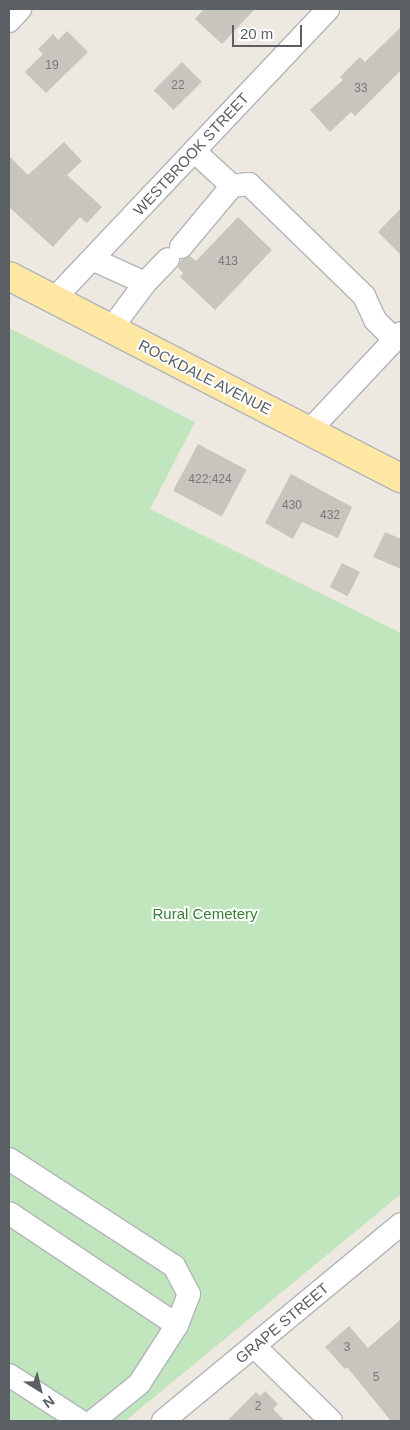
<!DOCTYPE html>
<html>
<head>
<meta charset="utf-8">
<style>
	body { margin:0 }
	#map { position:relative; width:410px; height:1430px; overflow:hidden; background:#ede9e1; font-family:Helvetica,sans-serif }
	div>[style] { position:absolute }
	.green>* { inset:0; background:#c1e5bd }
	.building>* { inset:0; background:#c8c4be; transform-origin:0 0 }
	.roads { filter:drop-shadow(1px 0 #b2b5b9) drop-shadow(-1px 0 #b2b5b9) drop-shadow(0 1px #b2b5b9) drop-shadow(0 -1px #b2b5b9) }
	.minor>* { height:22px; margin:-11px; padding:0 11px; transform-origin:11px; border-radius:11px; background:#fff }
	.major>* { height:28px; margin:-14px; padding:0 14px; transform-origin:14px; border-radius:14px; background:#ffe7a4 }
	span { translate:-50% -50%; white-space:nowrap; text-align:center; line-height:1.15; -webkit-text-stroke:4px #fff; paint-order:stroke }
	.number-label { font-size:12px; color:#76787a }
	.number-label span { -webkit-text-stroke-width:0 }
	.street-label { font-size:15px; color:#5a5f63 }
	.park-label { font-size:15px; color:#378133 }
	.frame { position:absolute; inset:0; border:10px solid #5a5f63; pointer-events:none }
	.north { position:absolute; left:15px; top:1365px; width:50px; height:50px; -webkit-text-stroke:4px #fff; paint-order:stroke; rotate:144deg; font-size:14px; font-weight:700; line-height:20px; text-align:center; color:#5a5f63 }
	.north::after { content:''; display:block; margin:auto; width:18px; height:22px; background:#5a5f63; clip-path:polygon(50% 0,100% 100%,50% 72%,0 100%) }
	.scale { position:absolute; left:232px; top:25px; width:70px; height:22px; box-sizing:border-box; border:2px solid #5a5f63; border-top:0; padding-left:6px; font-size:15px; line-height:18px; white-space:nowrap; color:#5a5f63; -webkit-text-stroke:4px #fff; paint-order:stroke }
</style>
</head>
<body>
<div id="map">
	<div class="green">
		<i style="clip-path:polygon(9px 328px,195px 422px,150px 509px,401px 633px,401px 1194px,125px 1421px,9px 1421px)"></i>
	</div>
	<div class="building">
		<i style="clip-path:polygon(204px 9px,255px 9px,222px 44px,195px 19px)"></i>
		<i style="clip-path:polygon(401px 27px,401px 70px,355px 116px,351px 112px,330px 132px,310px 110px,343px 80px,340px 77px,360px 57px,365px 62px)"></i>
		<i style="clip-path:polygon(67px 31px,88px 52px,46px 93px,25px 72px,43px 54px,38px 49px,53px 34px,58px 40px)"></i>
		<i style="left:182px;top:62px;width:28px;height:40px;rotate:45deg"></i>
		<i style="clip-path:polygon(64px 142px,82px 161px,67px 175px,102px 207px,87px 223px,80px 217px,53px 247px,9px 207px,9px 156px,28px 175px)"></i>
		<i style="clip-path:polygon(401px 208px,401px 255px,378px 232px)"></i>
		<i style="clip-path:polygon(238px 217px,272px 250px,215px 310px,180px 277px,183px 273px,178px 268px,181px 260px,190px 256px,196px 261px)"></i>
		<i style="left:198px;top:444px;width:55px;height:53px;rotate:28deg"></i>
		<i style="clip-path:polygon(291px 474px,352px 507px,338px 538px,302px 522px,293px 539px,265px 523px)"></i>
		<i style="clip-path:polygon(385px 532px,401px 539px,401px 569px,373px 557px)"></i>
		<i style="left:342px;top:563px;width:20px;height:27px;rotate:27deg"></i>
		<i style="clip-path:polygon(401px 1319px,401px 1421px,391px 1421px,347px 1367px,345px 1369px,325px 1347px,349px 1326px,368px 1348px)"></i>
		<i style="clip-path:polygon(265px 1391px,278px 1404px,273px 1409px,285px 1421px,227px 1421px,256px 1392px,260px 1396px)"></i>
	</div>
	<div class="roads">
		<div class="minor">
			<i style="left:9px;top:21px;width:16px;rotate:-47deg"></i>
			<i style="left:194px;top:151px;width:52px;rotate:42.6deg"></i>
			<i style="left:232px;top:186px;width:17px;rotate:-7deg"></i>
			<i style="left:249px;top:184px;width:161px;rotate:44.2deg"></i>
			<i style="left:364px;top:296px;width:26px;rotate:65deg"></i>
			<i style="left:375px;top:320px;width:28px;rotate:45deg"></i>
			<i style="left:181px;top:247px;width:80px;rotate:-50.1deg"></i>
			<i style="left:92px;top:259px;width:58px;rotate:24.4deg"></i>
			<i style="left:145px;top:283px;width:33px;rotate:-46deg"></i>
			<i style="left:54px;top:299px;width:399px;rotate:-46.6deg"></i>
			<i style="left:111px;top:329px;width:57px;rotate:-53.5deg"></i>
			<i style="left:309px;top:431px;width:134px;rotate:-46.8deg"></i>
			<i style="left:9px;top:1159px;width:197px;rotate:33deg"></i>
			<i style="left:174px;top:1266px;width:32px;rotate:62deg"></i>
			<i style="left:189px;top:1294px;width:33px;rotate:111deg"></i>
			<i style="left:9px;top:1213px;width:202px;rotate:33.7deg"></i>
			<i style="left:177px;top:1325px;width:70px;rotate:122.8deg"></i>
			<i style="left:139px;top:1384px;width:59px;rotate:141.2deg"></i>
			<i style="left:254px;top:1346px;width:107px;rotate:44.2deg"></i>
			<i style="left:9px;top:1375px;width:85px;rotate:32.9deg"></i>
			<i style="left:163px;top:1421px;width:309px;rotate:-39.6deg"></i>
		</div>
		<div class="major">
			<i style="left:9px;top:276px;width:441px;rotate:27.3deg"></i>
		</div>
	</div>
	<div class="number-label">
		<span style="left:52px;top:66px">19</span>
		<span style="left:178px;top:86px">22</span>
		<span style="left:361px;top:89px">33</span>
		<span style="left:228px;top:262px">413</span>
		<span style="left:210px;top:480px">422;424</span>
		<span style="left:292px;top:506px">430</span>
		<span style="left:330px;top:516px">432</span>
		<span style="left:347px;top:1348px">3</span>
		<span style="left:376px;top:1378px">5</span>
		<span style="left:258px;top:1407px">2</span>
	</div>
	<div class="street-label">
		<span style="left:191px;top:154px;rotate:-47deg">WESTBROOK STREET</span>
		<span style="left:205px;top:377px;rotate:27deg">ROCKDALE AVENUE</span>
		<span style="left:282px;top:1323px;rotate:-40deg">GRAPE STREET</span>
	</div>
	<div class="park-label">
		<span style="left:205px;top:914px">Rural Cemetery</span>
	</div>
	<div class="frame"></div>
	<div class="north">N</div>
	<div class="scale">20 m</div>
</div>
</body>
</html>
